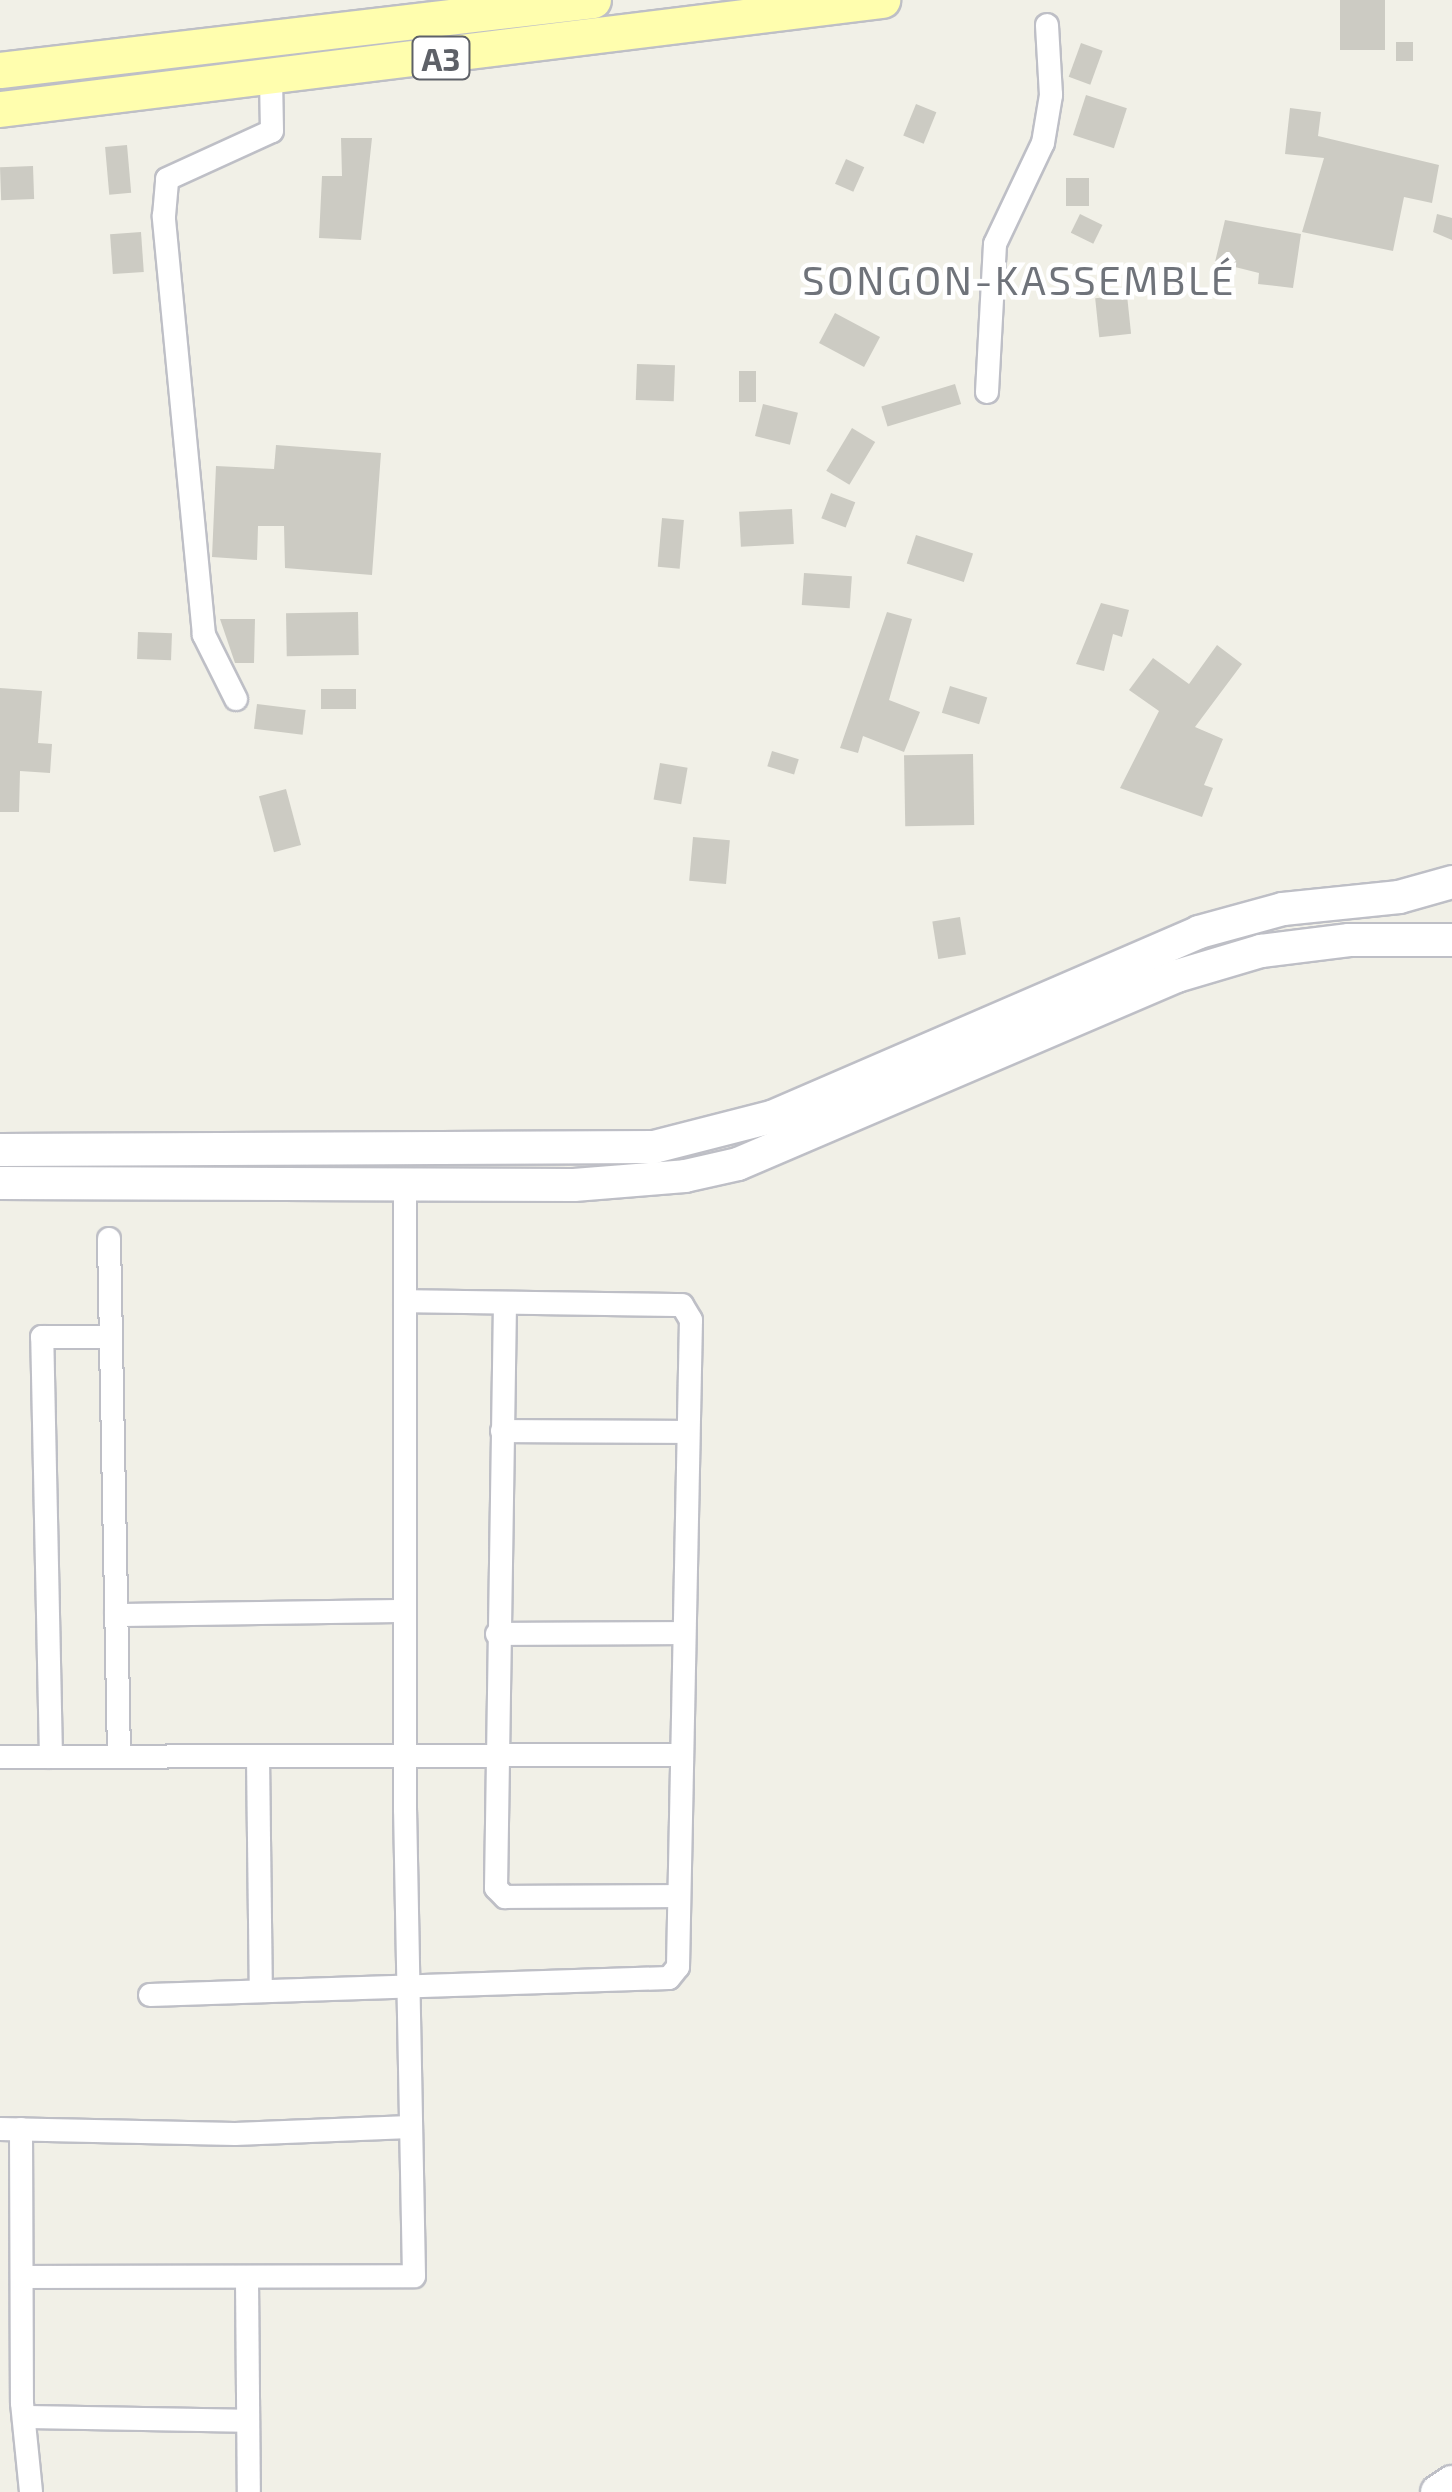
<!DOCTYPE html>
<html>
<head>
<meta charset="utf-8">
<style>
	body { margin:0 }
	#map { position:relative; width:1452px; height:2492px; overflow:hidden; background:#f1f0e7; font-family:"Exo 2",sans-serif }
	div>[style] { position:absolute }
	.building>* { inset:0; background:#cccbc3; transform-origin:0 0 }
	.roads { filter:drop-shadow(2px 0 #bebfc6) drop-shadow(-2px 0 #bebfc6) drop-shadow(0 2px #bebfc6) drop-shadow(0 -2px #bebfc6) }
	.street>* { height:22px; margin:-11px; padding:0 11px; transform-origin:11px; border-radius:11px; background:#fff }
	.secondary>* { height:32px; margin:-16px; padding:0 16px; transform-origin:16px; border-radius:16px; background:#fff }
	.primary>* { height:35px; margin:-17.5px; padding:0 17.5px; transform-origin:17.5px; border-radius:17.5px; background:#fffeae }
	span { translate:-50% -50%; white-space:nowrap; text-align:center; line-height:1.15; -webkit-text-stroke:9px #fff; paint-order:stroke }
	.shield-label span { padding:2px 8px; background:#fff; border:2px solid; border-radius:8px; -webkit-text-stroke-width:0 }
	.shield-label { font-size:32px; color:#5e6168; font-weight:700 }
	.quarter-label { font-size:40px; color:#6f737a; letter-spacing:2.5px }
</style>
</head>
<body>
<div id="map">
	<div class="building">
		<i style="left:1340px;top:0;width:45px;height:50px"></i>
		<i style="left:1396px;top:42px;width:17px;height:19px"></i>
		<i style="left:1081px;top:43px;width:23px;height:36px;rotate:20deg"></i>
		<i style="left:1086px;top:95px;width:43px;height:42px;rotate:18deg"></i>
		<i style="left:916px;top:104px;width:22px;height:34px;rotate:22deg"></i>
		<i style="clip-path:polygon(1290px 108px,1321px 112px,1318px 136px,1439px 165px,1432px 203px,1404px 197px,1393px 251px,1302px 232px,1324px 158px,1285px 154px)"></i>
		<i style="clip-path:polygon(341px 138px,372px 138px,361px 240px,319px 238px,322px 176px,342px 176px)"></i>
		<i style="left:127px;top:145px;width:48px;height:22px;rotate:85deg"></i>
		<i style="left:846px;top:159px;width:20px;height:27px;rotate:24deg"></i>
		<i style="left:33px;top:166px;width:33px;height:33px;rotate:88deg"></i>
		<i style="left:1066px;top:178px;width:23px;height:28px"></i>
		<i style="left:1080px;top:214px;width:25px;height:21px;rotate:26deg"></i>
		<i style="clip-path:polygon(1437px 214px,1452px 218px,1452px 240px,1433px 232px)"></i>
		<i style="clip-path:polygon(1225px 220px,1301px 234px,1293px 288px,1258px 284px,1259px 273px,1215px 262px)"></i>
		<i style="left:141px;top:232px;width:40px;height:31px;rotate:86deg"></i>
		<i style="left:1127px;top:295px;width:39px;height:32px;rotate:84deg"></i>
		<i style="left:835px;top:313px;width:51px;height:34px;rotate:28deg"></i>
		<i style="left:637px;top:364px;width:38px;height:36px;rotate:2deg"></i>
		<i style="left:739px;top:371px;width:17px;height:31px"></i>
		<i style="left:955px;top:384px;width:21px;height:77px;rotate:73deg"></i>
		<i style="left:763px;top:404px;width:36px;height:33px;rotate:14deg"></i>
		<i style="left:852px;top:428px;width:27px;height:50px;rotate:31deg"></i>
		<i style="clip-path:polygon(276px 445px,381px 453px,372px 575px,285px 568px,284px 526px,258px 526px,257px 560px,212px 557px,216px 466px,274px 469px)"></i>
		<i style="left:831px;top:493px;width:26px;height:27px;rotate:21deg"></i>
		<i style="left:792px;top:509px;width:35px;height:53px;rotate:87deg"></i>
		<i style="left:662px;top:518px;width:22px;height:49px;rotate:5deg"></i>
		<i style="left:916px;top:535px;width:60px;height:30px;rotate:18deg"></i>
		<i style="left:804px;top:573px;width:48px;height:32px;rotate:4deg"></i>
		<i style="clip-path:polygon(1101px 603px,1129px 610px,1122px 637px,1113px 634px,1104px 671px,1076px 664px)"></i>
		<i style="left:358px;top:612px;width:43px;height:72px;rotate:89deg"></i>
		<i style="clip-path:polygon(887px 612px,912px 619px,889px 700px,920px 712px,904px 752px,863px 736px,858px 753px,840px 748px)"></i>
		<i style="clip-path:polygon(220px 619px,255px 619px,254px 663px,235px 663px)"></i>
		<i style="left:138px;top:632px;width:34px;height:27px;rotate:2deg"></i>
		<i style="clip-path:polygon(1217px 645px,1242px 664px,1195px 727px,1223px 739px,1204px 785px,1213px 788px,1202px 817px,1120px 788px,1159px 711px,1129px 690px,1153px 658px,1189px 684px)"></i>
		<i style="left:950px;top:686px;width:39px;height:28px;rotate:17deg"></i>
		<i style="clip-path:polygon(0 688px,42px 691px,38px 743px,52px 744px,50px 773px,20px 771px,19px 812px,0 812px)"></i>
		<i style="left:321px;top:689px;width:35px;height:20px"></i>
		<i style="left:257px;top:704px;width:49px;height:25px;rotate:7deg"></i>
		<i style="left:772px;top:751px;width:28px;height:16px;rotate:17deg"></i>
		<i style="left:973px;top:754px;width:71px;height:69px;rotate:89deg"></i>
		<i style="left:660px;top:763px;width:28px;height:37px;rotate:10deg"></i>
		<i style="left:286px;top:789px;width:58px;height:28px;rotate:75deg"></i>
		<i style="left:693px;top:837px;width:37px;height:44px;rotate:5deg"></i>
		<i style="left:960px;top:917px;width:38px;height:28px;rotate:81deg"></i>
	</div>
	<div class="roads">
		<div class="street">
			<i style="left:987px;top:392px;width:148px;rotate:-86.9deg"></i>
			<i style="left:995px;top:244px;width:112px;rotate:-64.6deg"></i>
			<i style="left:1043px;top:143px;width:49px;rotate:-80.5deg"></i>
			<i style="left:1051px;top:95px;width:70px;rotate:-93.3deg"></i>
			<i style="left:236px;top:699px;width:72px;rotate:-116.6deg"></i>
			<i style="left:204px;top:635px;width:421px;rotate:-95.5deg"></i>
			<i style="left:164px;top:216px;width:37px;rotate:-85deg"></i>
			<i style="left:167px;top:179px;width:115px;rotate:-24.6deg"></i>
			<i style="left:272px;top:131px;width:52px;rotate:-91.1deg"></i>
			<i style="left:109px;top:1239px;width:518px;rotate:88.89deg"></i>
			<i style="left:505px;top:1303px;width:585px;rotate:90.88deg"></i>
			<i style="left:496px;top:1888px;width:13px;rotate:45deg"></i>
			<i style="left:505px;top:1897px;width:174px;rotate:-0.3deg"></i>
			<i style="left:502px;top:1431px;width:186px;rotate:0.3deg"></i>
			<i style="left:116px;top:1615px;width:289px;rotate:-0.8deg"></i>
			<i style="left:497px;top:1634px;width:186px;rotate:-0.3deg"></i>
			<i style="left:0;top:1757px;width:680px;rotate:-0.17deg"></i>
			<i style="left:51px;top:1757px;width:420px;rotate:-91.2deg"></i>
			<i style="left:42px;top:1337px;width:69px"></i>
			<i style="left:258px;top:1757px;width:234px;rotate:89.3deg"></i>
			<i style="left:150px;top:1995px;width:519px;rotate:-1.88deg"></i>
			<i style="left:669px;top:1978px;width:14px;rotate:-51deg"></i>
			<i style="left:678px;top:1967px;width:647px;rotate:-88.85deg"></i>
			<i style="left:691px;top:1320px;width:17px;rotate:-121deg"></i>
			<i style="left:682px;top:1305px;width:277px;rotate:-179.2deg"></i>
			<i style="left:0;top:2129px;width:235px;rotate:1.2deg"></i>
			<i style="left:235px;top:2134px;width:175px;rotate:-2.3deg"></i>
			<i style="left:21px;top:2129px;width:274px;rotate:89.8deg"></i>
			<i style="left:22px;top:2403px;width:89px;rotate:84.2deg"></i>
			<i style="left:22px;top:2277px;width:392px;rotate:-0.1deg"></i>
			<i style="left:414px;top:2276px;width:466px;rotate:-91.1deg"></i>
			<i style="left:405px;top:1810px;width:627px;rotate:-90deg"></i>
			<i style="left:247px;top:2280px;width:212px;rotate:89.5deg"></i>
			<i style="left:24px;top:2417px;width:224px;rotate:1deg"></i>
		</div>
		<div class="secondary">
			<i style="left:0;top:1150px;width:654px;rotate:-0.26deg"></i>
			<i style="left:654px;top:1147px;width:122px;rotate:-14.3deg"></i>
			<i style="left:772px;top:1117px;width:465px;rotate:-23.4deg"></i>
			<i style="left:1199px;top:932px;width:87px;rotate:-15.3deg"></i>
			<i style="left:1283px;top:909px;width:117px;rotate:-5.9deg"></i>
			<i style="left:1399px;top:897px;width:55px;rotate:-15.8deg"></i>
			<i style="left:0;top:1183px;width:574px;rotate:0.2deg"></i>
			<i style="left:574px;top:1185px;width:111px;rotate:-4.6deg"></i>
			<i style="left:685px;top:1176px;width:54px;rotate:-12.8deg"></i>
			<i style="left:738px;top:1164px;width:478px;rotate:-23.2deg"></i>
			<i style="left:1177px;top:976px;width:88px;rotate:-16.6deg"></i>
			<i style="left:1261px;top:951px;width:89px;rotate:-7.1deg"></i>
			<i style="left:1349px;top:940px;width:103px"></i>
			<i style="left:1437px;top:2492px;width:18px;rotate:-34deg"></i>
		</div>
		<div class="primary">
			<i style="left:0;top:70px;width:597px;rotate:-6.73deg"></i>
			<i style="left:0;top:109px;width:889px;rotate:-7.05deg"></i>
		</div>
	</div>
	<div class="shield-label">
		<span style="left:441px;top:58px">A3</span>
	</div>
	<div class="quarter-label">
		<span style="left:1019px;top:279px">SONGON-KASSEMBLÉ</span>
	</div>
</div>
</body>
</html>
